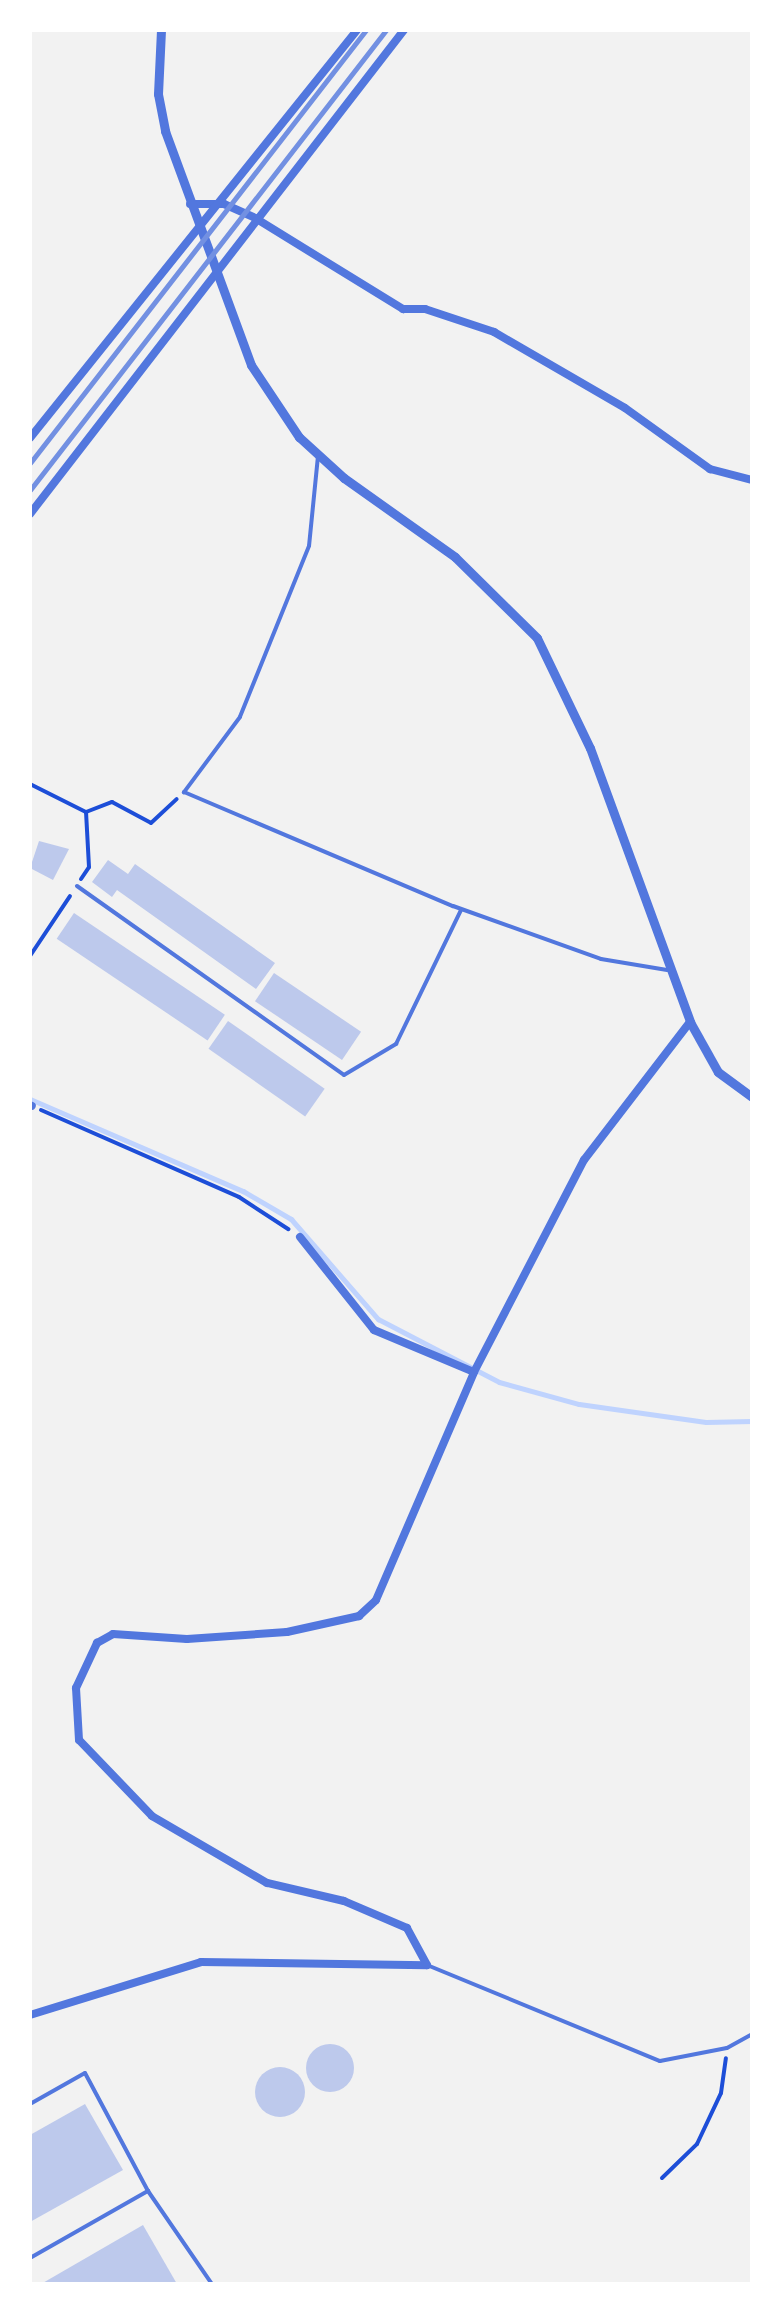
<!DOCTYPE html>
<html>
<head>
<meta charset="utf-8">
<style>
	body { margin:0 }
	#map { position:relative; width:782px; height:2314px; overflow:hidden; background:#f2f2f2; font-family:"PT Serif",serif }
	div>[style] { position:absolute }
	.stream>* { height:5px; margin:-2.5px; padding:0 2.5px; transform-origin:2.5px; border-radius:2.5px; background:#bfd3fe }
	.building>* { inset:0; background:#bdc9ec; transform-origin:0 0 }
	.round { border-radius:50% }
	.path>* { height:4px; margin:-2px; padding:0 2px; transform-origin:2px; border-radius:2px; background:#1d4ed8 }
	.service>* { height:4px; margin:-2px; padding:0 2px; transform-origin:2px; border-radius:2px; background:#5277de }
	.minor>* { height:8px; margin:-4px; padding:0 4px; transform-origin:4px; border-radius:4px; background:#5277de }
	.tertiary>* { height:9px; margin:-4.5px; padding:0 4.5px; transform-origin:4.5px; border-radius:4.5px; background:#5277de }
	.rail>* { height:5px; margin:-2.5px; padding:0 2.5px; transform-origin:2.5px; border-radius:2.5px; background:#7290e2 }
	span { translate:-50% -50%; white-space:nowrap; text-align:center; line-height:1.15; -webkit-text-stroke:8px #fff; paint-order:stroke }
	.frame { position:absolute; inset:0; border:32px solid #fff; pointer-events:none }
</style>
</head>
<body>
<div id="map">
	<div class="stream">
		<i style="left:30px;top:1099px;width:232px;rotate:23.4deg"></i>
		<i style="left:243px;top:1191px;width:56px;rotate:30.3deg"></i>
		<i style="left:291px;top:1219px;width:133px;rotate:49deg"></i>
		<i style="left:378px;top:1319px;width:136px;rotate:27.5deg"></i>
		<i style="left:499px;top:1382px;width:83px;rotate:15.4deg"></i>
		<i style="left:579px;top:1404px;width:128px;rotate:8.1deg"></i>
		<i style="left:706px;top:1422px;width:46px;rotate:-1.2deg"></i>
	</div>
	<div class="building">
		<i style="clip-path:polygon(39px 841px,69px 849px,53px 880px,30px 868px)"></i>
		<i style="clip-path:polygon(108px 860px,128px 874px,135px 864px,275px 963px,256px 989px,117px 890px,112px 897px,92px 882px)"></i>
		<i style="left:74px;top:913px;width:182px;height:31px;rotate:34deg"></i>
		<i style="left:274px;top:973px;width:105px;height:34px;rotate:34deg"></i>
		<i style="left:228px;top:1021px;width:118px;height:34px;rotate:35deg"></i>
		<i class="round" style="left:306px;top:2044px;width:48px;height:48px"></i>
		<i class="round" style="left:255px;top:2067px;width:50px;height:50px"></i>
		<i style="clip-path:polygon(85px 2104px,123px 2170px,30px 2222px,30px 2135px)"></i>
		<i style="clip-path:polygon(143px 2225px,177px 2284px,41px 2284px)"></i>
	</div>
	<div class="path">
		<i style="left:30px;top:784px;width:63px;rotate:26.6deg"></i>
		<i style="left:86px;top:812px;width:28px;rotate:-21deg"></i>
		<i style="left:112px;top:802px;width:44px;rotate:28.3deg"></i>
		<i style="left:151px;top:823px;width:35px;rotate:-43deg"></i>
		<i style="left:81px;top:879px;width:14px;rotate:-56deg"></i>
		<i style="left:89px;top:867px;width:55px;rotate:-93.1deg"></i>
		<i style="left:30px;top:956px;width:72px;rotate:-56.3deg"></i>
		<i style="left:41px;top:1110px;width:216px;rotate:23.7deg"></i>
		<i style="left:239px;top:1197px;width:59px;rotate:33.1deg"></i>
		<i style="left:662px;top:2178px;width:49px;rotate:-44.2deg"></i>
		<i style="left:697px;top:2144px;width:56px;rotate:-64.8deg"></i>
		<i style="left:721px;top:2093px;width:35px;rotate:-82deg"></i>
	</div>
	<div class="service">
		<i style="left:318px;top:456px;width:90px;rotate:95.7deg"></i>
		<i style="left:309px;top:546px;width:184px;rotate:112deg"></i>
		<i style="left:240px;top:717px;width:94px;rotate:126.7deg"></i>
		<i style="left:184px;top:792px;width:292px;rotate:23deg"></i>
		<i style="left:453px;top:906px;width:157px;rotate:19.7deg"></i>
		<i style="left:601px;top:959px;width:67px;rotate:9.5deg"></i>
		<i style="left:77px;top:886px;width:327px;rotate:35.3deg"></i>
		<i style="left:344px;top:1075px;width:61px;rotate:-30.8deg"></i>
		<i style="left:396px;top:1044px;width:149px;rotate:-64.1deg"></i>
		<i style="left:427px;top:1965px;width:252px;rotate:22.4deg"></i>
		<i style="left:660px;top:2061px;width:68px;rotate:-11deg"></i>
		<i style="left:727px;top:2048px;width:29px;rotate:-29deg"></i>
		<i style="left:30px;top:2104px;width:63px;rotate:-29.4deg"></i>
		<i style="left:85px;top:2073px;width:134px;rotate:61.9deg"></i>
		<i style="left:148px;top:2191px;width:113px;rotate:55.5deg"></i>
		<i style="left:30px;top:2258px;width:136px;rotate:-29.6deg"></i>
	</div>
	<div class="minor">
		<i style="left:190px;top:204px;width:34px"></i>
		<i style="left:224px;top:204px;width:34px;rotate:24deg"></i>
		<i style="left:255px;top:218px;width:174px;rotate:31.6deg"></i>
		<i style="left:403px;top:309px;width:22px"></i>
		<i style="left:425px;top:309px;width:73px;rotate:18.4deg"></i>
		<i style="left:494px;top:332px;width:151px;rotate:30.1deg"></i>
		<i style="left:625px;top:408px;width:105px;rotate:35.7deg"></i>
		<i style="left:710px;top:469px;width:43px;rotate:14.7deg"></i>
		<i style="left:30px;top:438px;width:523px;rotate:-51.29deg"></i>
		<i style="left:30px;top:514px;width:612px;rotate:-52.31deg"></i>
		<i style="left:30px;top:1105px;width:2px;rotate:27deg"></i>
		<i style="left:300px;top:1237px;width:119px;rotate:51.5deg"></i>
		<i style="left:374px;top:1330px;width:108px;rotate:22.8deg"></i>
		<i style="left:30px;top:2015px;width:179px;rotate:-17.2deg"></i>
		<i style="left:201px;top:1962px;width:226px;rotate:0.8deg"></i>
		<i style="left:427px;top:1965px;width:42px;rotate:-118.4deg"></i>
		<i style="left:407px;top:1928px;width:69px;rotate:-156.8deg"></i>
		<i style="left:344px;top:1901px;width:79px;rotate:-166.8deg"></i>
		<i style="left:267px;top:1883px;width:133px;rotate:-149.8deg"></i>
		<i style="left:152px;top:1816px;width:105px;rotate:-133.8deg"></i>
		<i style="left:79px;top:1740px;width:52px;rotate:-93.3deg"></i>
		<i style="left:76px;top:1688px;width:50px;rotate:-65deg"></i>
		<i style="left:97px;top:1643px;width:18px;rotate:-29deg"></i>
		<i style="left:113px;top:1634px;width:74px;rotate:3.9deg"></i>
		<i style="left:187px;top:1639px;width:100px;rotate:-4deg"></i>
		<i style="left:287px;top:1632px;width:74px;rotate:-12.5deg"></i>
		<i style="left:359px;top:1616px;width:23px;rotate:-43deg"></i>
		<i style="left:376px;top:1600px;width:248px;rotate:-66.7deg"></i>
		<i style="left:474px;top:1372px;width:239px;rotate:-62.6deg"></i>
		<i style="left:584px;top:1160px;width:174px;rotate:-52.5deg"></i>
	</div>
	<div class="tertiary">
		<i style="left:161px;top:30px;width:64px;rotate:92.7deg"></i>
		<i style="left:158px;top:94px;width:38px;rotate:79deg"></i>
		<i style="left:165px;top:131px;width:249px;rotate:69.8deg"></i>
		<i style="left:251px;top:365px;width:87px;rotate:56.3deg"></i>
		<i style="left:299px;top:437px;width:61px;rotate:42.3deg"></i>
		<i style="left:344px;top:478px;width:136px;rotate:35.4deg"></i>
		<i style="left:455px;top:557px;width:115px;rotate:44.6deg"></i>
		<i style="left:537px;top:638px;width:122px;rotate:64.3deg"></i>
		<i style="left:590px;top:748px;width:292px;rotate:69.9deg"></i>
		<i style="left:690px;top:1022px;width:57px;rotate:60.8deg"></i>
		<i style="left:718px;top:1072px;width:42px;rotate:36.3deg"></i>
	</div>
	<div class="rail">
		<i style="left:30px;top:463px;width:548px;rotate:-52.19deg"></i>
		<i style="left:30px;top:490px;width:582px;rotate:-52.26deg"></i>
	</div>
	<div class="frame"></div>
</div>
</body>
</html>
